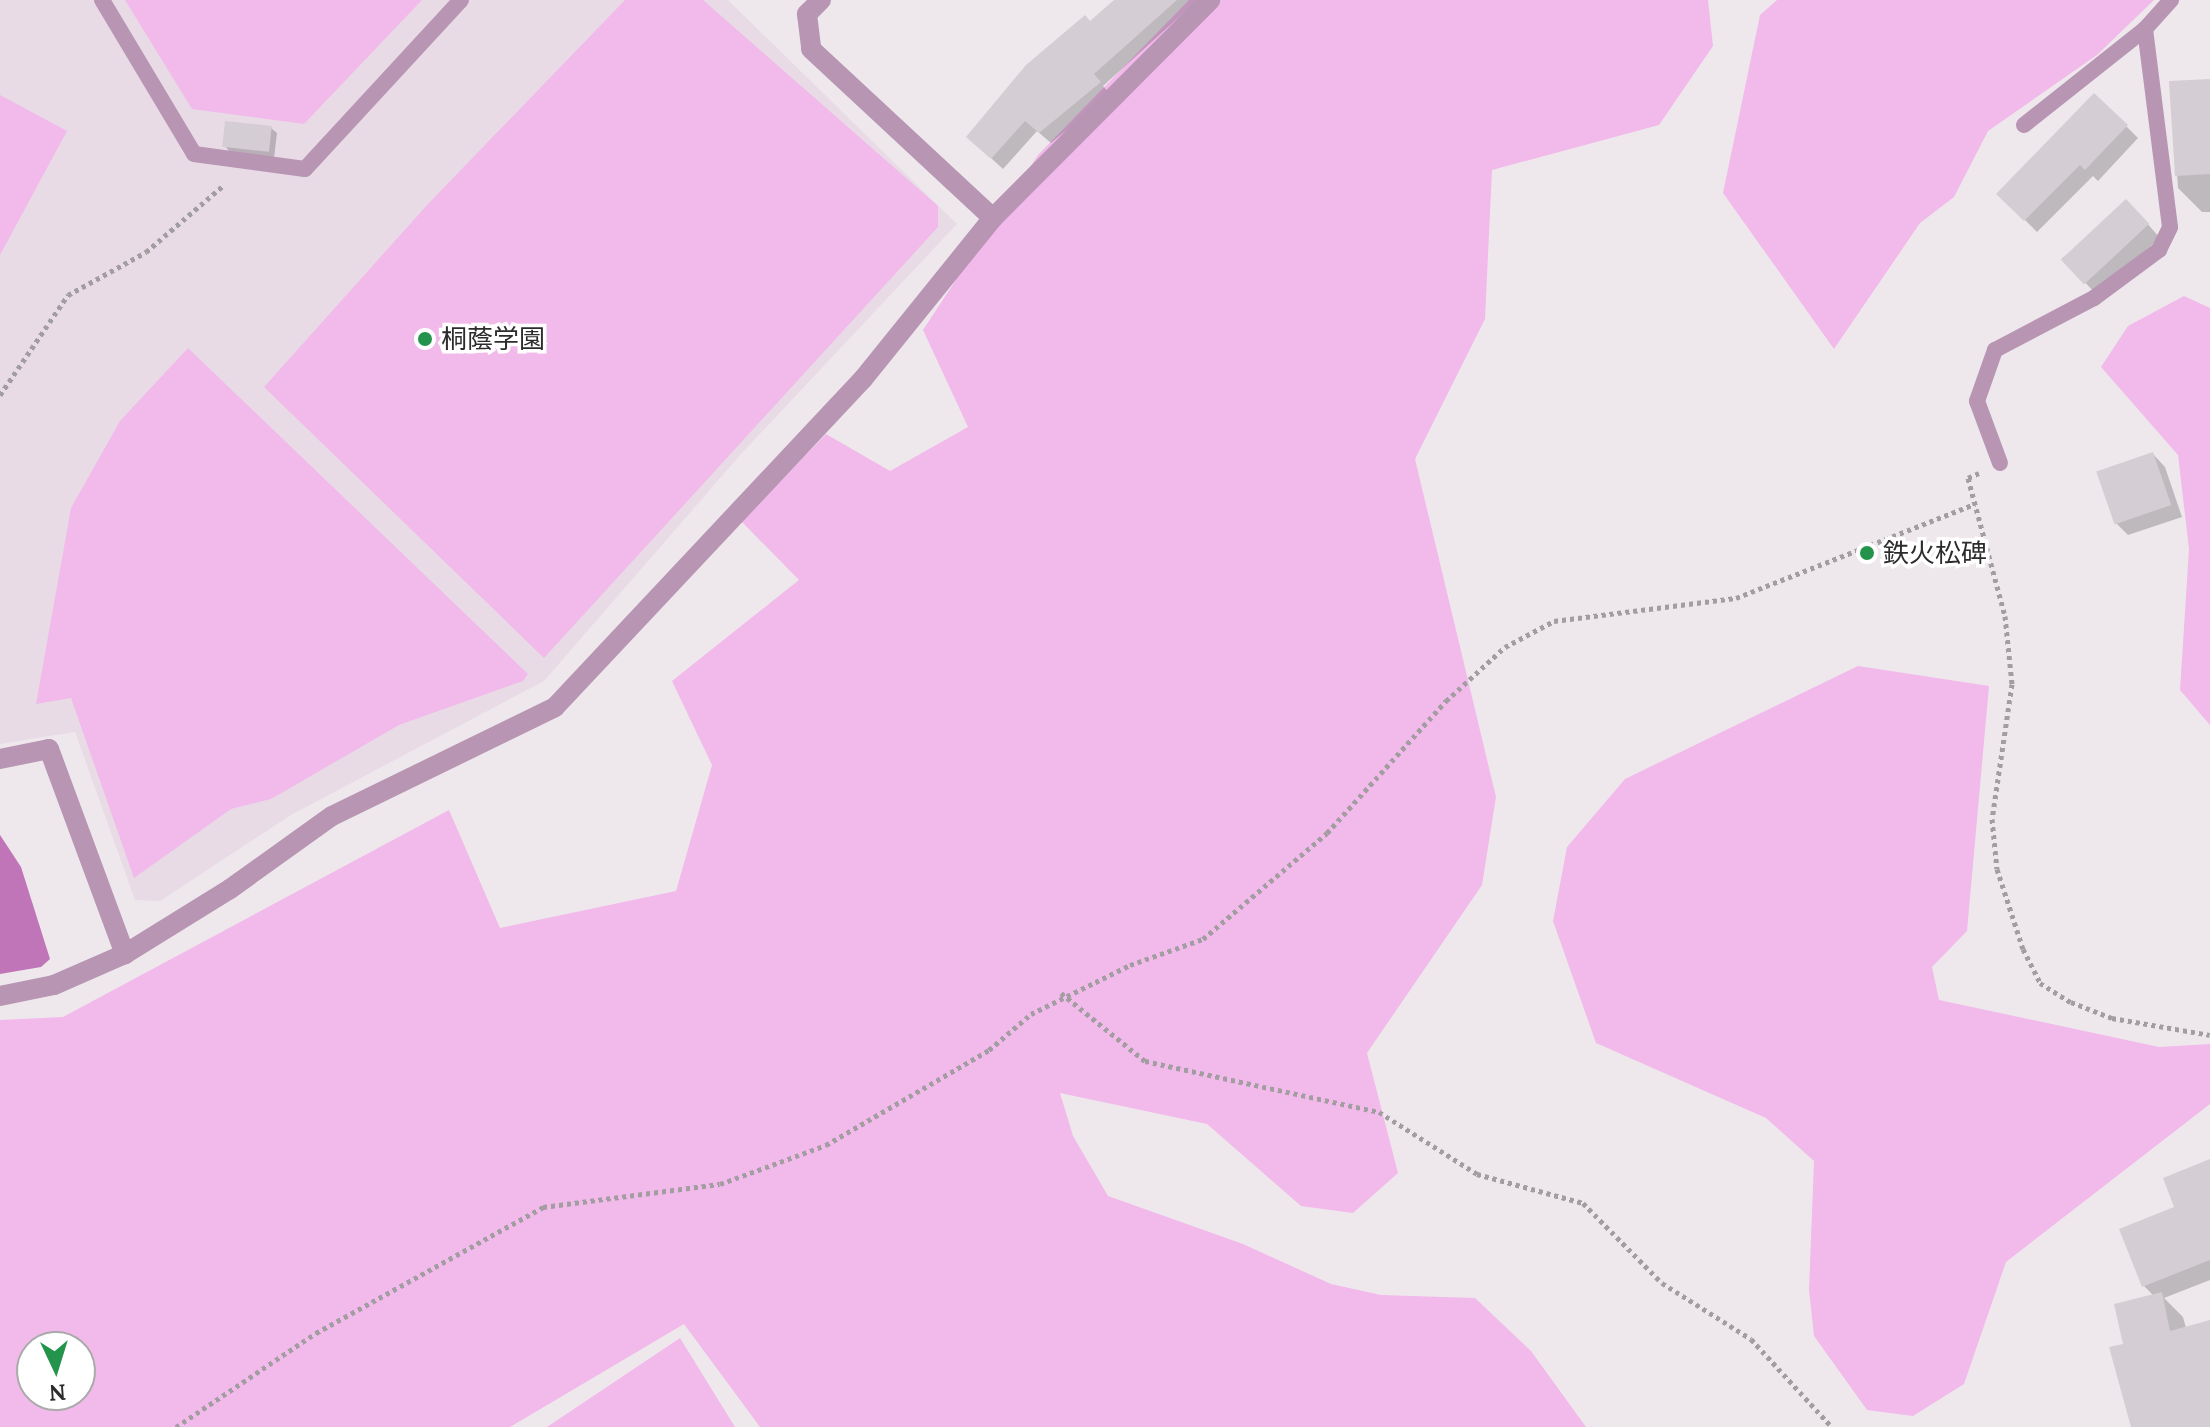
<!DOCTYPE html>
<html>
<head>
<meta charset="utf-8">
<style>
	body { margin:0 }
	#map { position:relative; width:2210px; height:1427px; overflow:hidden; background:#eee8ed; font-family:Lora,"Noto Sans JP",serif }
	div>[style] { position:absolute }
	.built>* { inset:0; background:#e8dbe6 }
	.green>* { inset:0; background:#f2b9eb }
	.water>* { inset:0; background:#c075b8 }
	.shadow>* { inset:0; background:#0003 }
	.building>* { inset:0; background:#d4cdd3; transform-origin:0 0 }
	.path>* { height:5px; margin-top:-2.5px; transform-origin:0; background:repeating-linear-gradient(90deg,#a29da1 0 4px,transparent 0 8px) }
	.service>* { height:16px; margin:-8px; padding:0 8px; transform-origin:8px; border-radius:8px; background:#b795b3 }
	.minor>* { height:20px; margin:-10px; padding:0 10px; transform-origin:10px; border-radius:10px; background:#b795b3 }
	.dots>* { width:22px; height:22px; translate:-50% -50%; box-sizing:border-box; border:4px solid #fff; border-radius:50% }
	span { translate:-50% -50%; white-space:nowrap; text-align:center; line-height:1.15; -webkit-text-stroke:7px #fff; paint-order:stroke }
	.poi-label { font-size:26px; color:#2d2b2d }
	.left { translate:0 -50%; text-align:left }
	.north { position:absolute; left:16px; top:1331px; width:80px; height:80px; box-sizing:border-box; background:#fff; border:2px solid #abaaab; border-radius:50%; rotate:176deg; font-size:22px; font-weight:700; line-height:32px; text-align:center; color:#2d2b2d }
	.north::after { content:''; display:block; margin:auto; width:28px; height:36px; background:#24934c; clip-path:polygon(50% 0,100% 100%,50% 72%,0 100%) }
</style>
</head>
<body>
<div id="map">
	<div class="built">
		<i style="clip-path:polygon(0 0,728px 0,957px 224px,741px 454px,544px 681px,291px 815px,160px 901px,135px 900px,75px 732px,0 744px)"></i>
	</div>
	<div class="green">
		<i style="clip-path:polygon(125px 0,422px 0,304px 124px,192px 109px)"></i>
		<i style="clip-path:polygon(625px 0,703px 0,938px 206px,938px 227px,544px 658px,264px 387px,428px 204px)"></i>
		<i style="clip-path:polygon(evenodd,1189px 0,1708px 0,1713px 46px,1659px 125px,1492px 170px,1485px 319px,1415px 459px,1496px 797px,1482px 885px,1367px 1053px,1398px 1173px,1353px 1213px,1301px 1206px,1207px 1124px,1060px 1093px,1073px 1136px,1108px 1196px,1243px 1244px,1331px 1284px,1381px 1295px,1475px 1298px,1531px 1351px,1586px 1427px,760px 1427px,684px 1324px,510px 1427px,0 1427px,0 1020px,63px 1017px,449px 810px,500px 928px,676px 891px,712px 765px,672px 681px,799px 580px,741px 521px,826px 434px,890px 471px,968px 427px,923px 330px,1038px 155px,1189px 0,32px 1347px,80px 1347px,80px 1395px,32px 1395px,32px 1347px)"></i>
		<i style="clip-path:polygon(1777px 0,2154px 0,2097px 55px,1988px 131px,1954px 197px,1920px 223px,1834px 349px,1723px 193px,1760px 15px)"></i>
		<i style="clip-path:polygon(0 95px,67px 131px,0 255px)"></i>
		<i style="clip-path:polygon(2184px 296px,2210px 308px,2210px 725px,2180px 690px,2189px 549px,2178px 455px,2101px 367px,2128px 326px)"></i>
		<i style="clip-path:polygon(188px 348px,528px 674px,523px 681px,399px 725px,271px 799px,231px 809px,134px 878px,71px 698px,36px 704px,71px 508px,120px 421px)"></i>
		<i style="clip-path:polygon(1858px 666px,1989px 686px,1967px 931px,1932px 967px,1939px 1000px,2159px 1047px,2210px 1044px,2210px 1104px,2006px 1262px,1964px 1384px,1913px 1416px,1867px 1410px,1814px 1336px,1809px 1290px,1814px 1161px,1766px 1118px,1596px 1043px,1553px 921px,1567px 847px,1625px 779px)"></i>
		<i style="clip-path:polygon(680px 1338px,735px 1427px,547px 1427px)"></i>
	</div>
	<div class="water">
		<i style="clip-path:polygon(0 835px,21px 867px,50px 959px,41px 967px,0 974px)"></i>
	</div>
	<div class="shadow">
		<i style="clip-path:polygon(1120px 0,1198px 0,1103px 86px,1110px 94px,1051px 143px,1037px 131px,1003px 169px,980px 148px,1090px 23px)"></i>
		<i style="clip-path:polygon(2210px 81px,2210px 212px,2202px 212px,2178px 188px,2171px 83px)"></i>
		<i style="clip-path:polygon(2126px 126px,2138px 138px,2098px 181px,2093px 176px,2037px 232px,1999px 194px)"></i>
		<i style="clip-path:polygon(271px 128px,277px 133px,274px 158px,230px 152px,225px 146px)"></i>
		<i style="clip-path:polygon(2138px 213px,2160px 238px,2096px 294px,2062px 258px)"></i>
		<i style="clip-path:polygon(2153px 454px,2165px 467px,2182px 517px,2128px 535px,2116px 523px)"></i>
		<i style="clip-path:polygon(2210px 1162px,2210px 1280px,2164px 1298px,2183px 1317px,2186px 1328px,2210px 1322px,2210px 1427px,2133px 1427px,2126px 1345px,2154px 1296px,2144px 1286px,2177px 1208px)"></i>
	</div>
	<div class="building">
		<i style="clip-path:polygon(1114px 0,1177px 0,1094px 74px,1101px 82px,1039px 133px,1025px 121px,991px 159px,966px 137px,1026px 65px,1085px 15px,1090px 21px)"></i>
		<i style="clip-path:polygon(2210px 79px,2210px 174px,2175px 176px,2169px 81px)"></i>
		<i style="clip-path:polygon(2094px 93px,2128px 125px,2085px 170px,2080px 165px,2024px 221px,1996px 194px)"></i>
		<i style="left:225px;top:121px;width:47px;height:26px;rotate:6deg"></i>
		<i style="left:2126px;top:199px;width:34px;height:89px;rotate:47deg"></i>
		<i style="left:2153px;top:452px;width:56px;height:60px;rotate:71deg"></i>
		<i style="clip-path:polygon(2210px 1159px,2210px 1260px,2142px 1287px,2119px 1229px,2174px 1207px,2163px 1178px)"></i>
		<i style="clip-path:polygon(2162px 1292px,2170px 1331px,2210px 1320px,2210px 1427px,2131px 1427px,2109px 1347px,2123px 1344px,2114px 1304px)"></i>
	</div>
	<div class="path">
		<i style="left:0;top:395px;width:121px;rotate:-55.8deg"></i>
		<i style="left:68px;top:295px;width:89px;rotate:-28.9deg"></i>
		<i style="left:146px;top:252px;width:104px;rotate:-40.7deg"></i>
		<i style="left:1979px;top:473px;width:12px;rotate:156deg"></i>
		<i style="left:1968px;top:478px;width:143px;rotate:75deg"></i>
		<i style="left:2005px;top:616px;width:68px;rotate:84.1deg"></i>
		<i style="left:2012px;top:684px;width:136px;rotate:98.4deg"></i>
		<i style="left:1992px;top:819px;width:50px;rotate:84.3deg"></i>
		<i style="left:1997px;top:869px;width:84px;rotate:72deg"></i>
		<i style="left:2023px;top:949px;width:38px;rotate:63deg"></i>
		<i style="left:2040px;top:983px;width:36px;rotate:32deg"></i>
		<i style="left:2071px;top:1002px;width:44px;rotate:21.3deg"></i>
		<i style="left:2112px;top:1018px;width:99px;rotate:9.8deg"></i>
		<i style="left:1061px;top:993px;width:108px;rotate:39deg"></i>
		<i style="left:1145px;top:1061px;width:239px;rotate:12.3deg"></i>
		<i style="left:1379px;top:1112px;width:116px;rotate:32.3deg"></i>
		<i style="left:1477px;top:1174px;width:110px;rotate:15.3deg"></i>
		<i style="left:1583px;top:1203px;width:112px;rotate:45.4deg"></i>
		<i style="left:1662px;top:1283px;width:105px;rotate:32.2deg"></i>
		<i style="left:1751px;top:1339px;width:120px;rotate:47.4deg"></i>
		<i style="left:176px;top:1427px;width:169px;rotate:-33.9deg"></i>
		<i style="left:316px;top:1333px;width:260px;rotate:-29deg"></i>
		<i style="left:543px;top:1207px;width:178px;rotate:-7.4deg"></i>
		<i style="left:720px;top:1184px;width:113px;rotate:-20.2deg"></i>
		<i style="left:826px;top:1145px;width:189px;rotate:-30.2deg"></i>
		<i style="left:989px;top:1050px;width:55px;rotate:-40.6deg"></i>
		<i style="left:1031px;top:1014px;width:110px;rotate:-26.3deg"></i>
		<i style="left:1130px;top:965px;width:77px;rotate:-19.6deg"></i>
		<i style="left:1203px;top:939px;width:163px;rotate:-40.5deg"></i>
		<i style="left:1327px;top:833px;width:178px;rotate:-48deg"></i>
		<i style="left:1446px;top:701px;width:80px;rotate:-42.5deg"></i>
		<i style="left:1505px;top:647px;width:55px;rotate:-28deg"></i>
		<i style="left:1554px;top:621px;width:183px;rotate:-7.2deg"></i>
		<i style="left:1736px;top:598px;width:257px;rotate:-21.5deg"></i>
	</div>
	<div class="service">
		<i style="left:102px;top:0;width:179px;rotate:59.1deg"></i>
		<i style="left:194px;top:154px;width:112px;rotate:7.7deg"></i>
		<i style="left:305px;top:169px;width:230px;rotate:-47.3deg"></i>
		<i style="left:2024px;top:125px;width:154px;rotate:-38.4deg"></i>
		<i style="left:2145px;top:29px;width:39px;rotate:-48deg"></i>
		<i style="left:2000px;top:463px;width:66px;rotate:-110.4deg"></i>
		<i style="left:1977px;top:401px;width:54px;rotate:-70.6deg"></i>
		<i style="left:1995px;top:350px;width:112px;rotate:-27.7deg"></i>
		<i style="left:2094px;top:298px;width:81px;rotate:-36.4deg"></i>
		<i style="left:2159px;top:250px;width:25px;rotate:-64deg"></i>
		<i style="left:2170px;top:227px;width:200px;rotate:-97.2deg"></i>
	</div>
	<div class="minor">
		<i style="left:821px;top:0;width:20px;rotate:135deg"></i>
		<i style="left:807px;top:14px;width:35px;rotate:83deg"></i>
		<i style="left:811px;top:49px;width:248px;rotate:42.9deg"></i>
		<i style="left:0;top:759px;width:50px;rotate:-11.5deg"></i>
		<i style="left:49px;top:749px;width:219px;rotate:69.7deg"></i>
		<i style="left:0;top:996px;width:55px;rotate:-11.5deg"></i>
		<i style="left:54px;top:985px;width:77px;rotate:-23.6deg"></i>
		<i style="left:125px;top:954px;width:123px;rotate:-31.8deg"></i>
		<i style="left:230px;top:889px;width:125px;rotate:-35.6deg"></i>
		<i style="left:332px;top:816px;width:248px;rotate:-26deg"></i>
		<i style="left:555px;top:707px;width:450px;rotate:-46.8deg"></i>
		<i style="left:863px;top:379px;width:207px;rotate:-51.1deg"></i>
		<i style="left:993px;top:218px;width:308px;rotate:-45.1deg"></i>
	</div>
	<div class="dots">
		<i style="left:425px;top:339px;background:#24934c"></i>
		<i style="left:1867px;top:553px;background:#24934c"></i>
	</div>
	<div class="poi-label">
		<span class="left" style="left:441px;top:339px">桐蔭学園</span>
		<span class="left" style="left:1883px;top:553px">鉄火松碑</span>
	</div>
	<div class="north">N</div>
</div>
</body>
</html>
